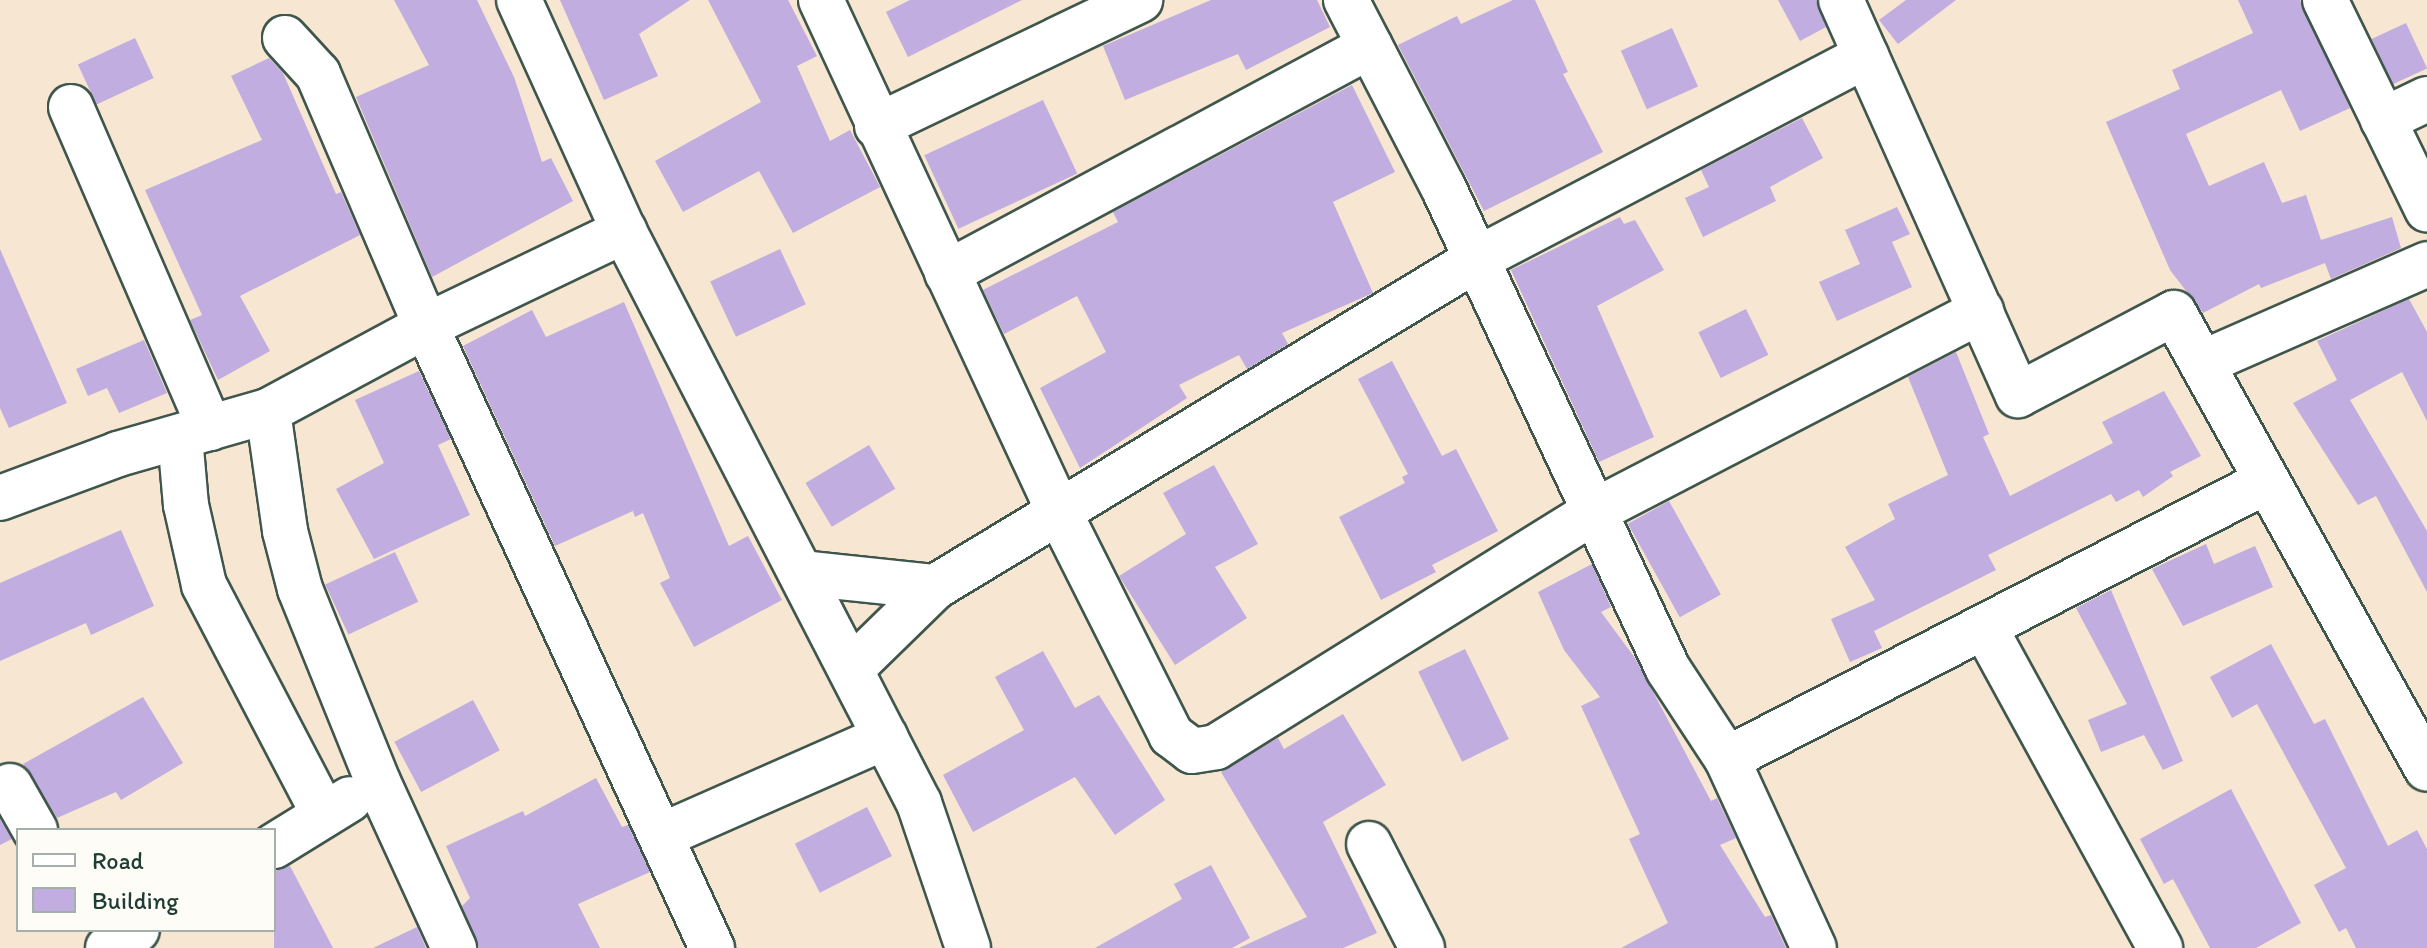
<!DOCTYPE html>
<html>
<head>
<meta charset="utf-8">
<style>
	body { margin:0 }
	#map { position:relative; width:2427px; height:948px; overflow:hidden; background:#f7e6d1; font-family:Itim,sans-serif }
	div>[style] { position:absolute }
	.building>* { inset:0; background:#c1addf; transform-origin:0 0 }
	.roads { filter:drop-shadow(2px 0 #3f564c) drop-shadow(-2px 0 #3f564c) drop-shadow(0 2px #3f564c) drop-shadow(0 -2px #3f564c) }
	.minor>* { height:44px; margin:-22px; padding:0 22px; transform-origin:22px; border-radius:22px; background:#fff }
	span { translate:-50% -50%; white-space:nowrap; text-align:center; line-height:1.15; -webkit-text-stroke:8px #fdfcf7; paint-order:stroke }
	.legend { position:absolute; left:16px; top:828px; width:260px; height:104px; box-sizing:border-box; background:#fdfcf7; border:2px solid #a4b0a9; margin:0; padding:10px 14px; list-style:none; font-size:24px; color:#1f3d34 }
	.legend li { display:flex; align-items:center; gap:16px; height:40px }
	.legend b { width:40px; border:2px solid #a4b0a9 }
</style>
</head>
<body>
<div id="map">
	<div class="building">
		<i style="clip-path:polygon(394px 0,477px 0,514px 77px,542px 162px,551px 158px,573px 201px,432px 277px,356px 97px,429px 65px)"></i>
		<i style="clip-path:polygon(560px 0,690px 0,639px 34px,658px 76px,604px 100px)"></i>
		<i style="clip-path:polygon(708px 0,788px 0,817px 56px,797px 66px,830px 141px,850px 130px,880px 187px,793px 233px,759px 171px,683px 212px,655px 161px,761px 102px)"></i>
		<i style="clip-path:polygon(910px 0,1022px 0,908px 57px,886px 12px)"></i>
		<i style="clip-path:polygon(1211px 0,1317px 0,1330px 27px,1246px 70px,1238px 54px,1125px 100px,1103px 46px)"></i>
		<i style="clip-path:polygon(1513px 0,1535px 0,1568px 72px,1563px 74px,1603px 152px,1484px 211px,1398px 45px,1457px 16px,1461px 24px)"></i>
		<i style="clip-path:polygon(1778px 0,1816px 0,1826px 27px,1800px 41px)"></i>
		<i style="clip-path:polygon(1906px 0,1956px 0,1898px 44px,1879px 20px)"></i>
		<i style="clip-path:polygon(2238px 0,2300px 0,2350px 108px,2300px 131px,2281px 90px,2186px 134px,2209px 186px,2264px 162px,2282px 203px,2306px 195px,2321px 240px,2392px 217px,2401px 248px,2331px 279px,2325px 263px,2261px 288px,2259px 284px,2203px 313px,2170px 270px,2106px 122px,2180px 89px,2172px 70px,2253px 33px)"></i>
		<i style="left:2406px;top:23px;width:50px;height:38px;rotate:65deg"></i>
		<i style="left:1672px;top:28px;width:64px;height:56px;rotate:66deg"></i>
		<i style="left:135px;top:38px;width:44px;height:63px;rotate:65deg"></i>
		<i style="clip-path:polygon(269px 58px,283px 73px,336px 194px,341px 192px,360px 235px,240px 296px,270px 351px,218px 380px,190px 320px,202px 315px,145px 190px,262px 140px,231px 76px)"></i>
		<i style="clip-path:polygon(1352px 85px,1395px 172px,1333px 202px,1373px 293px,1282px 333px,1288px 344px,1247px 369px,1239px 355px,1179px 385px,1187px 398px,1080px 468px,1040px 388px,1106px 352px,1077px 296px,1004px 334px,983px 290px,1118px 222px,1113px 212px)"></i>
		<i style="left:1043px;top:100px;width:81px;height:131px;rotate:65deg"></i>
		<i style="clip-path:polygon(1802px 118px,1823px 158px,1770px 187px,1776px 201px,1703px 237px,1685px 198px,1709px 187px,1701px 170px)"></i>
		<i style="clip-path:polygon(1897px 207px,1910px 234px,1892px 242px,1912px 287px,1837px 321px,1819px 282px,1860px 264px,1845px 230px)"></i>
		<i style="clip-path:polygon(1620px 217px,1624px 224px,1635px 220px,1664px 270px,1597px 306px,1654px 437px,1599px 462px,1511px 270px)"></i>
		<i style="clip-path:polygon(0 249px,67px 403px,9px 428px,0 408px)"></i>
		<i style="left:780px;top:249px;width:61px;height:77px;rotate:65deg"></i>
		<i style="clip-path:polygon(2409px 299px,2427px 332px,2427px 421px,2402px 372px,2350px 400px,2427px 531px,2427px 592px,2376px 496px,2358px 505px,2293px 403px,2337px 380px,2317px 341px)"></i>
		<i style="clip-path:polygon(624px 302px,729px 546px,748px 536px,782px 600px,694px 647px,660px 583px,670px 578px,643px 513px,635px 517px,633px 511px,555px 546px,463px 346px,532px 310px,546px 337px)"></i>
		<i style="left:1746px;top:309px;width:51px;height:53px;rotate:64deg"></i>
		<i style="clip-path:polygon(144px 340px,167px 393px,119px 413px,107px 388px,88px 396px,76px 369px)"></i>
		<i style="clip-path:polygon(1956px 352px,1989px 434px,1983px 437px,2010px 496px,2113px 443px,2102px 422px,2164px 391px,2201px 456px,2170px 472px,2173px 476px,2143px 497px,2139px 490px,2116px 502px,2111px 494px,1988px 555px,1996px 570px,1874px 631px,1882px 648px,1850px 662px,1831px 619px,1875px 600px,1845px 547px,1895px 519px,1888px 504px,1948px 475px,1908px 377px)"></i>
		<i style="clip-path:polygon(1392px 361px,1442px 456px,1456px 449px,1498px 531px,1432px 565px,1436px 572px,1381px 600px,1339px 517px,1405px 483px,1402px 477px,1408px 474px,1358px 379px)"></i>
		<i style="clip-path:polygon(419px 371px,451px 439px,438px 445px,470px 515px,374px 559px,336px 489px,384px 463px,355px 400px)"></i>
		<i style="left:869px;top:445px;width:51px;height:74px;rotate:59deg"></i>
		<i style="clip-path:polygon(1214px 465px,1258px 544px,1215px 567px,1247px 618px,1175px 665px,1119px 576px,1186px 534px,1163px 493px)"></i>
		<i style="left:1669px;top:501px;width:107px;height:47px;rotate:61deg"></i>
		<i style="clip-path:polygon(121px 530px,154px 606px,91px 635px,86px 623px,0 661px,0 583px)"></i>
		<i style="clip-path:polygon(2206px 544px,2214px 564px,2255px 546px,2273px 587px,2183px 626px,2152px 569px)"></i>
		<i style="left:395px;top:552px;width:55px;height:77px;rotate:65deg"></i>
		<i style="clip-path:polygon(1592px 564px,1611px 607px,1601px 612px,1635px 658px,1711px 801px,1717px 798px,1736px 838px,1720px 845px,1765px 917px,1771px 915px,1786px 948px,1621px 948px,1668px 923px,1629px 839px,1640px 834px,1581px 706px,1600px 697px,1564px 650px,1538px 592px)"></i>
		<i style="clip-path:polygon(2111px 590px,2183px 761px,2163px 770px,2144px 735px,2101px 752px,2088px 720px,2127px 704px,2076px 608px)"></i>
		<i style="clip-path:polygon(2271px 644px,2314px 724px,2325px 719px,2388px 846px,2417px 830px,2427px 849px,2427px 948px,2356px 948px,2346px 928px,2339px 932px,2314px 885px,2346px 868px,2257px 704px,2232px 718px,2210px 677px)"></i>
		<i style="left:1465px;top:649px;width:100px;height:52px;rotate:64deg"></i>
		<i style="clip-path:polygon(1043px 651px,1075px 708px,1099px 695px,1165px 800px,1115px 835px,1075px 777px,973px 832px,943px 775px,1024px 730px,995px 677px)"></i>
		<i style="clip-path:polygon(143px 697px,183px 763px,121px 800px,116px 792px,57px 818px,23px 764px)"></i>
		<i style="left:473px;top:700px;width:57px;height:89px;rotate:62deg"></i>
		<i style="clip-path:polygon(1343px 714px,1386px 785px,1323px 822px,1377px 933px,1343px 948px,1239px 948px,1307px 917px,1221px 772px,1278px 738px,1284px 749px)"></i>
		<i style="clip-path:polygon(596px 778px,622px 827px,628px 825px,650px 872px,578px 904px,600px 948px,479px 948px,462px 906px,470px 898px,446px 846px,523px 811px,525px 816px)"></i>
		<i style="clip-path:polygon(2231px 789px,2301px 923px,2256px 948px,2210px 948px,2173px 879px,2164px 884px,2140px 839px)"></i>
		<i style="left:867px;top:807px;width:55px;height:81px;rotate:63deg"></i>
		<i style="clip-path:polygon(0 819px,12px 839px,0 845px)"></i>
		<i style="clip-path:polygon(1211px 865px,1250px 938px,1232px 948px,1095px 948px,1182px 899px,1174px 884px)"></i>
		<i style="clip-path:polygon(290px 866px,333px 948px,274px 948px,274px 871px)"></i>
		<i style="clip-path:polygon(417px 927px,426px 948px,373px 948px)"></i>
	</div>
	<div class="roads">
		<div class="minor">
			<i style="left:519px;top:0;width:254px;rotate:65.6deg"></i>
			<i style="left:624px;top:231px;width:644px;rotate:62.72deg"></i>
			<i style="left:919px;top:803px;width:153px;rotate:71.3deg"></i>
			<i style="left:821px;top:0;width:565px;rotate:65.07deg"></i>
			<i style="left:1059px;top:512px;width:250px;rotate:63.3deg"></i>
			<i style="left:1171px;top:735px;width:26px;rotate:37deg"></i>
			<i style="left:1192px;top:751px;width:24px;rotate:-9deg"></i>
			<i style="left:1216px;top:747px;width:446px;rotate:-31.9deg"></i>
			<i style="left:1595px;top:511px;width:435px;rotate:-27.4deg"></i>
			<i style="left:1346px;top:0;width:211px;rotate:62.6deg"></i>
			<i style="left:1443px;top:187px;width:532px;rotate:64.98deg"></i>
			<i style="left:1668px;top:669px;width:108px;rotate:56.8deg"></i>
			<i style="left:1727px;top:759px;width:208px;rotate:65.3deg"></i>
			<i style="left:1841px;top:0;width:433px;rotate:65.9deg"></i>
			<i style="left:2018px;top:395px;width:176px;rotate:-27.7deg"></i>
			<i style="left:2174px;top:313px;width:521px;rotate:60.98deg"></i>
			<i style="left:2325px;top:0;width:233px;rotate:64deg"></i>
			<i style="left:285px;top:38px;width:49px;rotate:47.5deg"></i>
			<i style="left:318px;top:74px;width:274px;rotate:66.8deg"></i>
			<i style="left:426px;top:326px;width:685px;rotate:65.31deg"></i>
			<i style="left:71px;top:107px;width:350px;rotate:66.6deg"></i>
			<i style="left:2383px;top:120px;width:49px;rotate:-25.5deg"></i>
			<i style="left:877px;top:126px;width:292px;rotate:-25.6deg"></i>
			<i style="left:947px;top:273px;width:480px;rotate:-28.2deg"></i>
			<i style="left:2202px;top:363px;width:246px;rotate:-23.7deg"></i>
			<i style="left:268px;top:411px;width:179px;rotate:-28.3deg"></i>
			<i style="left:426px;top:326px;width:220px;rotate:-25.6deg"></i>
			<i style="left:180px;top:437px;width:68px;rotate:85deg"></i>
			<i style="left:186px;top:505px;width:82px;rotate:77.3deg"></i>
			<i style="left:204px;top:585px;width:259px;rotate:62.4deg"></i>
			<i style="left:0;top:498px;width:126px;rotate:-20.4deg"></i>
			<i style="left:118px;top:454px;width:156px;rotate:-16deg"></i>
			<i style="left:268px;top:411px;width:121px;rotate:81.9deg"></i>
			<i style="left:285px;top:531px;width:60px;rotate:75.5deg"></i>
			<i style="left:300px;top:589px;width:208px;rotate:68deg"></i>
			<i style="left:378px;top:782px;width:183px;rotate:65.4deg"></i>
			<i style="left:801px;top:573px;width:135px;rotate:6deg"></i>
			<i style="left:1985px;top:628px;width:365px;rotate:61.3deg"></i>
			<i style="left:851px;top:669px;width:117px;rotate:-44.3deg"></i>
			<i style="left:935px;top:587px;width:634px;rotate:-31.18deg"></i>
			<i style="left:1477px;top:259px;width:439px;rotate:-27.6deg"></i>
			<i style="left:1727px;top:759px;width:607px;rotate:-27.24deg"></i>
			<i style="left:10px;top:786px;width:51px;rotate:60.4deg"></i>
			<i style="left:663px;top:835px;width:243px;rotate:-23.8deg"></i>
			<i style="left:1369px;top:844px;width:117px;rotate:63deg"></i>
			<i style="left:274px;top:846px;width:89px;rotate:-31.7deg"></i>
			<i style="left:108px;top:948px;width:34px;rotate:-32deg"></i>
		</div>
	</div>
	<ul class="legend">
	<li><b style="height:10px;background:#fff"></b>Road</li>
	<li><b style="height:22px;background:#c1addf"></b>Building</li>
	</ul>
</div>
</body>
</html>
